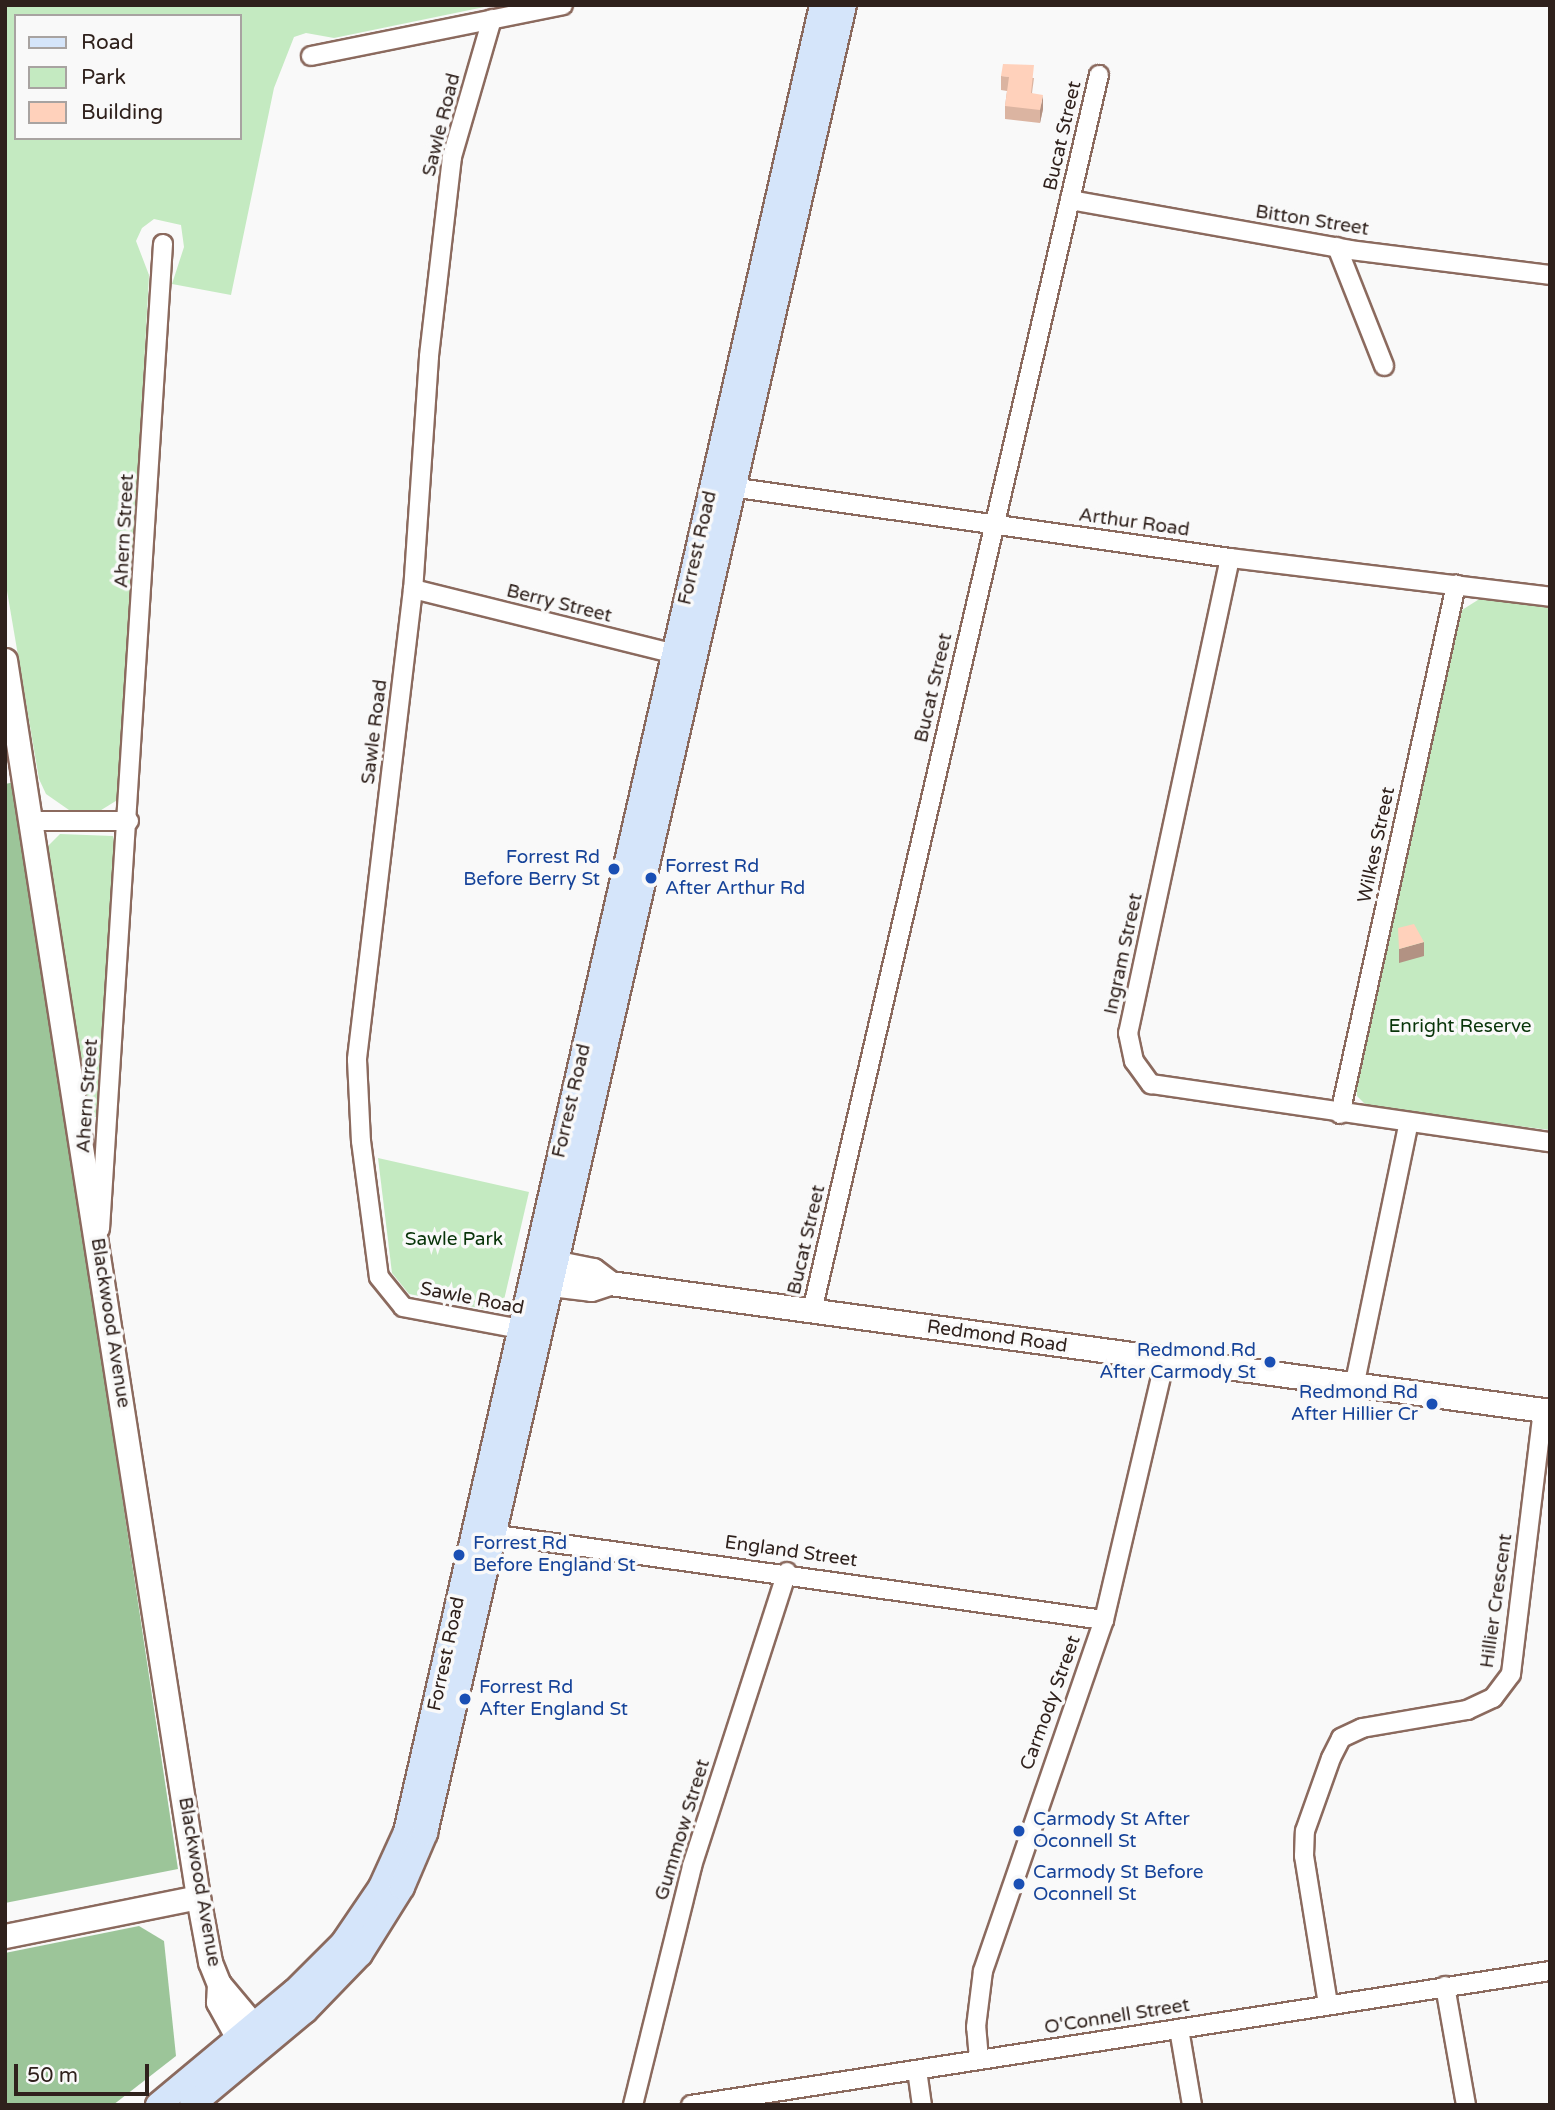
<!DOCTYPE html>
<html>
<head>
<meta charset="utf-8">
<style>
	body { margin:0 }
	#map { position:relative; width:1555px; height:2110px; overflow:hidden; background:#f9f9f9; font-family:"Varela Round",sans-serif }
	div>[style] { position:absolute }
	.green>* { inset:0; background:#c4eac1 }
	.forest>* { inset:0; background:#9cc599 }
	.roads { filter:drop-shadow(2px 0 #8b6a5e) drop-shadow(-2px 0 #8b6a5e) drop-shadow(0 2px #8b6a5e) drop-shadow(0 -2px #8b6a5e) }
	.minor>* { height:18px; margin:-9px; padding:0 9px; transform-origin:9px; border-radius:9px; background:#fff }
	.tertiary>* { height:23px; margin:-11.5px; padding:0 11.5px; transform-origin:11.5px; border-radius:11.5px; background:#fff }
	.secondary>* { height:24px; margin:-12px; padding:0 12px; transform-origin:12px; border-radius:12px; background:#d5e5fa }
	.wall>* { inset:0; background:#dbb4a1 }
	.shaded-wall>* { inset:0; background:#b29283 }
	.building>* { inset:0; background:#ffd1bb }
	.dots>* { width:19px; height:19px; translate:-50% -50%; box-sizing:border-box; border:4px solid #f9f9f9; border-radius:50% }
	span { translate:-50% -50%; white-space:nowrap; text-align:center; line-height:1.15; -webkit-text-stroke:7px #f9f9f9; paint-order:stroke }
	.street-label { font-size:19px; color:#2f211c }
	.transit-label { font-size:19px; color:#164399 }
	.right { translate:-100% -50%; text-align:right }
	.left { translate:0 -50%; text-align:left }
	.park-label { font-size:19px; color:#083409 }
	.frame { position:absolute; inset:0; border:7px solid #2f211c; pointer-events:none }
	.legend { position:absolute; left:14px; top:14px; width:228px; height:126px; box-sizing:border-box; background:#f9f9f9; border:2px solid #a8a3a1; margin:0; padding:9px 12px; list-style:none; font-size:21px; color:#2f211c }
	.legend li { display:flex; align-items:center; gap:14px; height:35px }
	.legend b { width:35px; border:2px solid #a8a3a1 }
	.scale { position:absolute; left:14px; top:2064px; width:135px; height:32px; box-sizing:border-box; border:4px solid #2f211c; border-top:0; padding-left:9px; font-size:21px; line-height:24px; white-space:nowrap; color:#2f211c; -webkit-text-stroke:5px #f9f9f9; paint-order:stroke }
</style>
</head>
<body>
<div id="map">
	<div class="green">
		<i style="clip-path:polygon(evenodd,5px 5px,494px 5px,334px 38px,306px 33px,294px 37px,274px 88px,231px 295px,172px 284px,184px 247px,181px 225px,154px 219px,142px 228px,136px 241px,149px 275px,121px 786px,119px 799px,98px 812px,69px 810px,46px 794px,39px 779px,5px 579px,5px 5px,16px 16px,240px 16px,240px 138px,16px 138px,16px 16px)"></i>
		<i style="clip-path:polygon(1481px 598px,1550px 608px,1550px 1130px,1369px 1108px,1357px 1096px,1356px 1082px,1462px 610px)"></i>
		<i style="clip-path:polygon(60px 834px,113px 836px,115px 847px,96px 1117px,86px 1117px,44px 867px,48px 846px)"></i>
		<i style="clip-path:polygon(378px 1158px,529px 1192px,504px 1300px,489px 1310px,409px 1294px,392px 1273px)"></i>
	</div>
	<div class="forest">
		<i style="clip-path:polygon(15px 782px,178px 1869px,5px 1903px,5px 784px)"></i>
		<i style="clip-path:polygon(139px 1926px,164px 1941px,176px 2056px,113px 2105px,5px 2105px,5px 1953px)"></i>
	</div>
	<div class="roads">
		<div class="minor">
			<i style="left:492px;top:19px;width:144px;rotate:106.2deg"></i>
			<i style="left:452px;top:157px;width:201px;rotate:96.6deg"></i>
			<i style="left:429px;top:357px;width:233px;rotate:93.9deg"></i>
			<i style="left:413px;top:589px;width:474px;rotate:96.8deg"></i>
			<i style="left:357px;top:1060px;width:81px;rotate:87.2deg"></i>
			<i style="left:361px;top:1141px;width:137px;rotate:82.5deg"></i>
			<i style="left:379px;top:1277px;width:38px;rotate:51deg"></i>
			<i style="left:403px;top:1307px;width:130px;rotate:10.6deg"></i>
			<i style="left:311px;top:56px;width:257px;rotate:-11.4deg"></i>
			<i style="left:1070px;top:200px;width:284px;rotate:10.1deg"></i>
			<i style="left:1350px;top:250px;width:202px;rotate:7.1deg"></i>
			<i style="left:1337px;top:247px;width:128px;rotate:68.4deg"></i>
			<i style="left:724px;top:486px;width:511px;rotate:8.1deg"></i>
			<i style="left:1230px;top:558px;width:322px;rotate:6.9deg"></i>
			<i style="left:1230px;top:558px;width:486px;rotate:102.1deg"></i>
			<i style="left:1128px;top:1033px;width:29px;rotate:78deg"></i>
			<i style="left:1134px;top:1061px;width:29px;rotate:54deg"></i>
			<i style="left:1151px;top:1084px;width:403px;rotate:8.3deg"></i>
			<i style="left:413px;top:589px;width:279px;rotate:13.9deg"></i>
			<i style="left:31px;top:821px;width:98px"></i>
			<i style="left:1340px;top:1114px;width:542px;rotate:-77.63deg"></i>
			<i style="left:100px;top:1229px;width:987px;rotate:-86.34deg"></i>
			<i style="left:812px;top:1311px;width:1269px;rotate:-76.93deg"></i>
			<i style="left:1355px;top:1382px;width:262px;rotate:-78.3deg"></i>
			<i style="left:483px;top:1533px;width:627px;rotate:7.98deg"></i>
			<i style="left:1445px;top:1986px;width:121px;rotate:80deg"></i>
			<i style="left:1328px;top:2004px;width:150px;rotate:-99.2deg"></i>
			<i style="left:1304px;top:1856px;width:25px;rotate:-88deg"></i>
			<i style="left:1305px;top:1831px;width:77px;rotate:-70.4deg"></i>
			<i style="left:1331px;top:1758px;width:22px;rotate:-63deg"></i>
			<i style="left:1341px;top:1738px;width:23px;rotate:-25deg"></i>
			<i style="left:1362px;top:1728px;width:107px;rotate:-9.7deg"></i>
			<i style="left:1467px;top:1710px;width:29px;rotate:-25deg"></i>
			<i style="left:1493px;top:1698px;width:30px;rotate:-53deg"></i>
			<i style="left:1511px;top:1674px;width:266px;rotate:-83.1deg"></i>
			<i style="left:1179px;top:2029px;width:77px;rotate:80.3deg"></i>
			<i style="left:979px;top:2059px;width:32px;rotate:-95deg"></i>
			<i style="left:976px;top:2027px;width:56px;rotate:-82.9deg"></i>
			<i style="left:983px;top:1971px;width:371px;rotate:-71deg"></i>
			<i style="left:1104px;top:1620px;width:268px;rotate:-76.8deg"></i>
			<i style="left:917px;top:2070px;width:35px;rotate:82deg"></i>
			<i style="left:633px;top:2105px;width:246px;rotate:-76.1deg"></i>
			<i style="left:692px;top:1866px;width:309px;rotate:-72.1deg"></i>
			<i style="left:691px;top:2105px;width:869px;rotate:-8.87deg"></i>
		</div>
		<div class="tertiary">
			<i style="left:5px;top:660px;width:1252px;rotate:81.13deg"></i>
			<i style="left:198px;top:1897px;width:66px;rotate:79.5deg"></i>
			<i style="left:210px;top:1962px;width:24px;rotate:68deg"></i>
			<i style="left:219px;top:1984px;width:18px;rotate:93deg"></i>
			<i style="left:218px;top:2002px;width:58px;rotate:61.2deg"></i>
			<i style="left:538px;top:1259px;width:56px;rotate:11.3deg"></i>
			<i style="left:593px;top:1270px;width:21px;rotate:37deg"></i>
			<i style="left:534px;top:1282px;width:57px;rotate:7deg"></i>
			<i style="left:591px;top:1289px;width:20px;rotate:-18deg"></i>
			<i style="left:610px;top:1283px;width:949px;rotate:7.75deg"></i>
			<i style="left:5px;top:1936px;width:197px;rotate:-11.4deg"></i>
			<i style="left:219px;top:1984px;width:73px;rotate:50deg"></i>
		</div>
		<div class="secondary">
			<i style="left:158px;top:2105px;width:178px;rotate:-39.8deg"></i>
			<i style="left:295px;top:1991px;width:68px;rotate:-45deg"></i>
			<i style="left:343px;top:1943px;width:68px;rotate:-55.8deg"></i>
			<i style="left:381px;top:1887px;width:60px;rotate:-65.6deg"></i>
			<i style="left:406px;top:1832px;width:1874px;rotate:-77.17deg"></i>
			<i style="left:192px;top:2105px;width:147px;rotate:-39.8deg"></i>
			<i style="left:305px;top:2011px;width:79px;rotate:-46deg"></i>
			<i style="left:360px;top:1954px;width:79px;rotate:-57.9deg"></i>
			<i style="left:402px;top:1887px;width:59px;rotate:-66.9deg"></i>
			<i style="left:425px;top:1833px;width:1875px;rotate:-77.09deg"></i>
		</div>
	</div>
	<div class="wall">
		<i style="clip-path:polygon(1001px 76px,1034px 78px,1032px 93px,1043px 109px,1040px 123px,1005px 119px,1005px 106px,1007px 91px,1001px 90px)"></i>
	</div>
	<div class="shaded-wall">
		<i style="clip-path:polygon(1043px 95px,1043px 109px,1040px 123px,1040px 110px)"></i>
		<i style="clip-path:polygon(1424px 942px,1424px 956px,1399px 963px,1399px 949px)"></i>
	</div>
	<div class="building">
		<i style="clip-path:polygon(1003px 64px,1034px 65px,1031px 93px,1043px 95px,1040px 110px,1005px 106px,1009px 77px,1001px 76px)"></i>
		<i style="clip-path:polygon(1414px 924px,1424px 942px,1399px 949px,1398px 928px)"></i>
	</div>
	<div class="dots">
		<i style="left:614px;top:869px;background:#1a4fb4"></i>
		<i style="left:651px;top:878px;background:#1a4fb4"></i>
		<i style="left:1270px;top:1362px;background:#1a4fb4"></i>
		<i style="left:1432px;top:1404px;background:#1a4fb4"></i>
		<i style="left:459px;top:1555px;background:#1a4fb4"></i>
		<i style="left:465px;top:1699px;background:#1a4fb4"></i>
		<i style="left:1019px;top:1831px;background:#1a4fb4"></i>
		<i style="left:1019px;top:1884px;background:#1a4fb4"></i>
	</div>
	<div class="street-label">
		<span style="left:442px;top:125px;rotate:-76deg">Sawle Road</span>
		<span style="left:1063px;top:136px;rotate:-77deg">Bucat Street</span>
		<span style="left:1312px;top:221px;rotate:9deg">Bitton Street</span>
		<span style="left:1134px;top:523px;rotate:8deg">Arthur Road</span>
		<span style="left:125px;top:531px;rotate:-87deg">Ahern Street</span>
		<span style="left:698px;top:548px;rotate:-77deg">Forrest Road</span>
		<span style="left:559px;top:604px;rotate:14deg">Berry Street</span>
		<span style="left:934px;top:688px;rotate:-77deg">Bucat Street</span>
		<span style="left:375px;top:732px;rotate:-83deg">Sawle Road</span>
		<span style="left:1377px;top:845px;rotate:-78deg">Wilkes Street</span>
		<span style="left:1124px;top:954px;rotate:-78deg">Ingram Street</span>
		<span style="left:88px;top:1096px;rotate:-86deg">Ahern Street</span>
		<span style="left:572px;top:1101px;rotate:-77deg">Forrest Road</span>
		<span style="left:807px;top:1240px;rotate:-77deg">Bucat Street</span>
		<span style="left:472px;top:1299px;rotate:11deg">Sawle Road</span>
		<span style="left:110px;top:1323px;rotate:81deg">Blackwood Avenue</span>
		<span style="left:997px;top:1337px;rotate:8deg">Redmond Road</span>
		<span style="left:791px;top:1552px;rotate:8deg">England Street</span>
		<span style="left:1497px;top:1601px;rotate:-82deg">Hillier Crescent</span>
		<span style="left:447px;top:1654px;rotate:-78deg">Forrest Road</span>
		<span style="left:1051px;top:1703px;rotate:-70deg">Carmody Street</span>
		<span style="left:683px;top:1830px;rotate:-73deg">Gummow Street</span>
		<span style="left:199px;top:1882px;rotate:80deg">Blackwood Avenue</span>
		<span style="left:1117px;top:2017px;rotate:-9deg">O'Connell Street</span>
	</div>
	<div class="transit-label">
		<span class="right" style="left:600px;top:869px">Forrest Rd<br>Before Berry St</span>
		<span class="left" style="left:665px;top:878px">Forrest Rd<br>After Arthur Rd</span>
		<span class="right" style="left:1256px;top:1362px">Redmond Rd<br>After Carmody St</span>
		<span class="right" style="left:1418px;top:1404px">Redmond Rd<br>After Hillier Cr</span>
		<span class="left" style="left:473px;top:1555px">Forrest Rd<br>Before England St</span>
		<span class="left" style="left:479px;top:1699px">Forrest Rd<br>After England St</span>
		<span class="left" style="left:1033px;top:1831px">Carmody St After<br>Oconnell St</span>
		<span class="left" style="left:1033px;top:1884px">Carmody St Before<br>Oconnell St</span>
	</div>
	<div class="park-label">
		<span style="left:1460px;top:1027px">Enright Reserve</span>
		<span style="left:454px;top:1240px">Sawle Park</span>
	</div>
	<div class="frame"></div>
	<ul class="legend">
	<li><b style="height:9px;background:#d5e5fa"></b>Road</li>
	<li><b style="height:19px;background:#c4eac1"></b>Park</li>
	<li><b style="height:19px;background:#ffd1bb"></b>Building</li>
	</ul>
	<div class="scale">50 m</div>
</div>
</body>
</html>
